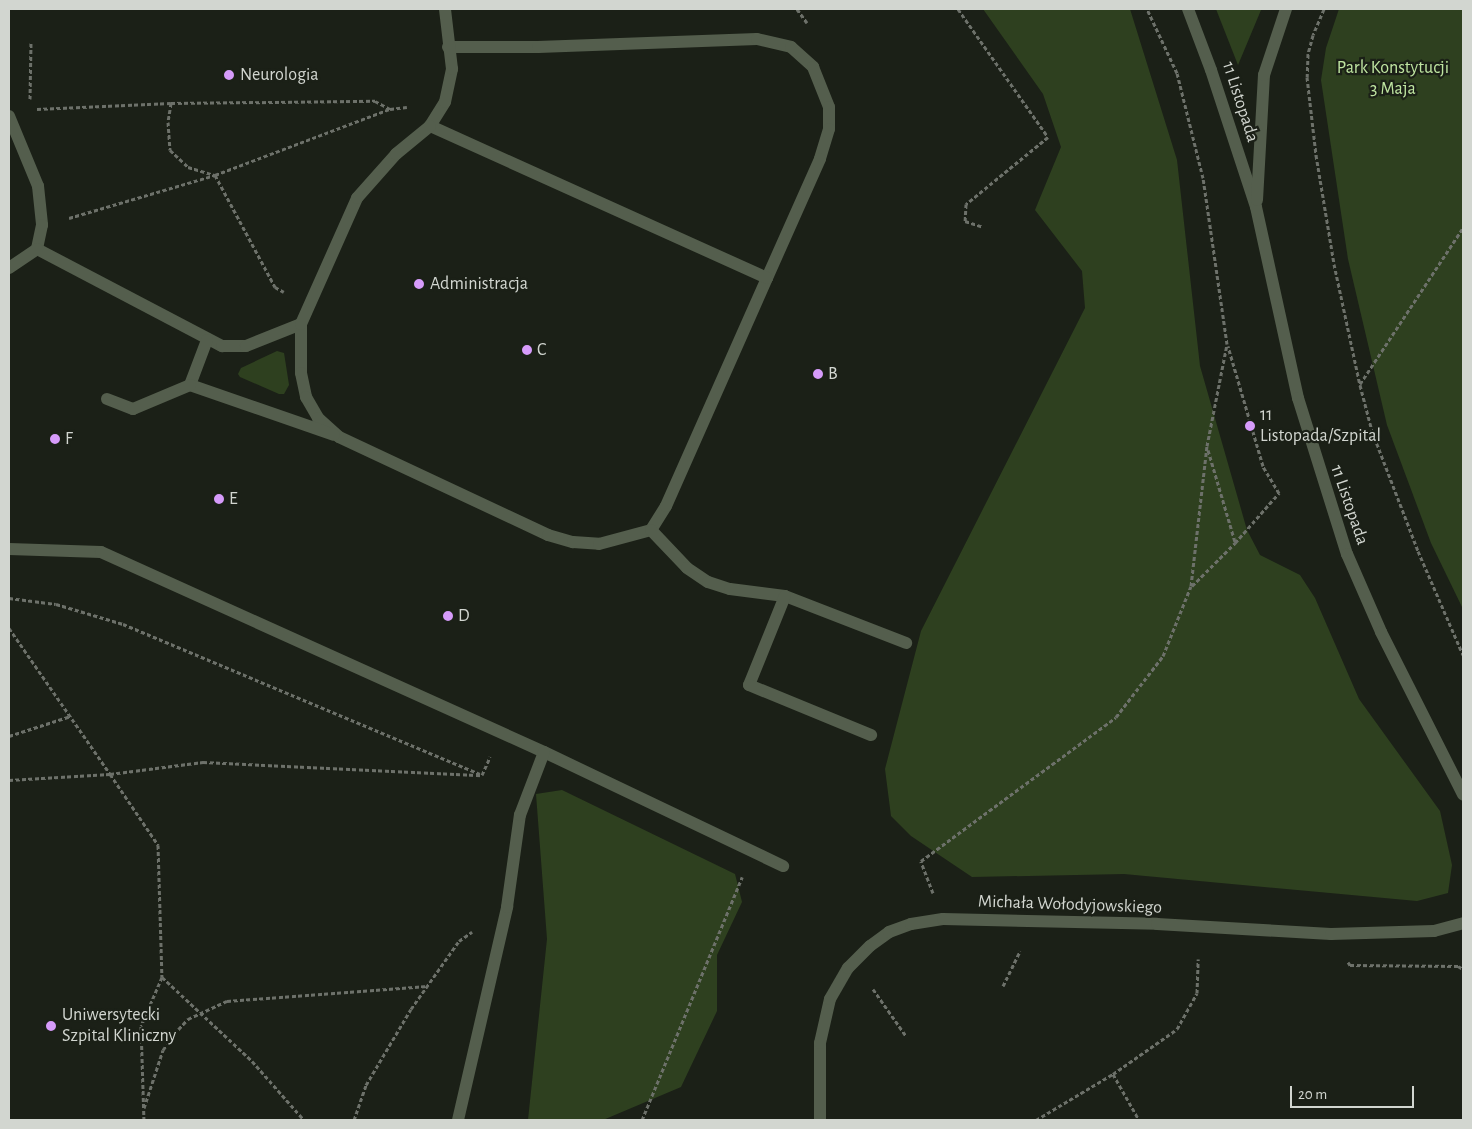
<!DOCTYPE html>
<html>
<head>
<meta charset="utf-8">
<style>
	body { margin:0 }
	#map { position:relative; width:1472px; height:1129px; overflow:hidden; background:#1b2017; font-family:"Alegreya Sans",sans-serif }
	div>[style] { position:absolute }
	.green>* { inset:0; background:#2e401f }
	.path>* { height:3px; margin-top:-1.5px; transform-origin:0; background:repeating-linear-gradient(90deg,#6d716a 0 4px,transparent 0 6.5px) }
	.service>* { height:12px; margin:-6px; padding:0 6px; transform-origin:6px; border-radius:6px; background:#545e4d }
	.minor>* { height:12px; margin:-6px; padding:0 6px; transform-origin:6px; border-radius:6px; background:#545e4d }
	.tertiary>* { height:12px; margin:-6px; padding:0 6px; transform-origin:6px; border-radius:6px; background:#545e4d }
	.dots>* { width:14px; height:14px; translate:-50% -50%; box-sizing:border-box; border:2px solid #1b2017; border-radius:50% }
	span { translate:-50% -50%; white-space:nowrap; text-align:center; line-height:1.15; -webkit-text-stroke:4.5px #1b2017; paint-order:stroke }
	.park-label { font-size:18px; color:#bfe5a1 }
	.poi-label { font-size:18px; color:#d2d6d0 }
	.left { translate:0 -50%; text-align:left }
	.street-label { font-size:18px; color:#d2d6d0 }
	.frame { position:absolute; inset:0; border:10px solid #d2d6d0; pointer-events:none }
	.scale { position:absolute; left:1290px; top:1086px; width:124px; height:22px; box-sizing:border-box; border:2px solid #d2d6d0; border-top:0; padding-left:6px; font-size:15px; line-height:18px; white-space:nowrap; color:#d2d6d0; -webkit-text-stroke:4px #1b2017; paint-order:stroke }
</style>
</head>
<body>
<div id="map">
	<div class="green">
		<i style="clip-path:polygon(983px 9px,1130px 9px,1177px 160px,1200px 366px,1247px 530px,1260px 555px,1300px 575px,1315px 598px,1359px 699px,1440px 811px,1452px 865px,1448px 893px,1417px 901px,1124px 874px,972px 877px,911px 836px,891px 816px,885px 769px,921px 631px,1085px 308px,1082px 271px,1035px 210px,1061px 147px,1043px 94px)"></i>
		<i style="clip-path:polygon(1216px 9px,1261px 10px,1238px 65px)"></i>
		<i style="clip-path:polygon(1339px 9px,1463px 9px,1463px 609px,1431px 543px,1387px 425px,1348px 259px,1321px 80px,1326px 48px)"></i>
		<i style="clip-path:polygon(277px 351px,284px 353px,289px 385px,284px 394px,279px 394px,240px 377px,238px 374px,241px 368px)"></i>
		<i style="clip-path:polygon(562px 790px,735px 874px,742px 902px,717px 955px,717px 1011px,681px 1087px,603px 1120px,528px 1120px,547px 939px,536px 794px)"></i>
	</div>
	<div class="path">
		<i style="left:797px;top:9px;width:17px;rotate:54deg"></i>
		<i style="left:958px;top:9px;width:156px;rotate:54.9deg"></i>
		<i style="left:1048px;top:137px;width:106px;rotate:140.7deg"></i>
		<i style="left:966px;top:204px;width:17px;rotate:93deg"></i>
		<i style="left:965px;top:221px;width:19px;rotate:18deg"></i>
		<i style="left:1324px;top:9px;width:28px;rotate:113deg"></i>
		<i style="left:1313px;top:35px;width:20px;rotate:105deg"></i>
		<i style="left:1308px;top:54px;width:23px;rotate:92deg"></i>
		<i style="left:1307px;top:77px;width:79px;rotate:83.4deg"></i>
		<i style="left:1316px;top:155px;width:110px;rotate:80.6deg"></i>
		<i style="left:1334px;top:264px;width:124px;rotate:77.9deg"></i>
		<i style="left:1360px;top:385px;width:48px;rotate:75.4deg"></i>
		<i style="left:1372px;top:431px;width:129px;rotate:69deg"></i>
		<i style="left:1418px;top:551px;width:113px;rotate:66.6deg"></i>
		<i style="left:30px;top:99px;width:56px;rotate:-89deg"></i>
		<i style="left:171px;top:103px;width:19px;rotate:99deg"></i>
		<i style="left:168px;top:122px;width:28px;rotate:86deg"></i>
		<i style="left:170px;top:150px;width:25px;rotate:43deg"></i>
		<i style="left:188px;top:167px;width:28px;rotate:17deg"></i>
		<i style="left:215px;top:175px;width:127px;rotate:61.8deg"></i>
		<i style="left:275px;top:287px;width:10px;rotate:29deg"></i>
		<i style="left:37px;top:109px;width:134px;rotate:-2.6deg"></i>
		<i style="left:171px;top:103px;width:204px;rotate:-0.6deg"></i>
		<i style="left:375px;top:101px;width:17px;rotate:28deg"></i>
		<i style="left:69px;top:218px;width:152px;rotate:-16.4deg"></i>
		<i style="left:215px;top:175px;width:187px;rotate:-20.7deg"></i>
		<i style="left:390px;top:109px;width:17px;rotate:-7deg"></i>
		<i style="left:1360px;top:384px;width:187px;rotate:-56.6deg"></i>
		<i style="left:1208px;top:450px;width:96px;rotate:73.6deg"></i>
		<i style="left:1192px;top:586px;width:61px;rotate:-45deg"></i>
		<i style="left:1235px;top:543px;width:67px;rotate:-48.7deg"></i>
		<i style="left:1279px;top:493px;width:31px;rotate:-121deg"></i>
		<i style="left:1263px;top:466px;width:125px;rotate:-106.3deg"></i>
		<i style="left:9px;top:598px;width:47px;rotate:7.3deg"></i>
		<i style="left:56px;top:604px;width:70px;rotate:16.6deg"></i>
		<i style="left:123px;top:624px;width:387px;rotate:22.8deg"></i>
		<i style="left:9px;top:628px;width:178px;rotate:55.3deg"></i>
		<i style="left:110px;top:774px;width:94px;rotate:-7.4deg"></i>
		<i style="left:203px;top:762px;width:279px;rotate:2.7deg"></i>
		<i style="left:9px;top:736px;width:65px;rotate:-17.9deg"></i>
		<i style="left:482px;top:775px;width:20px;rotate:-66deg"></i>
		<i style="left:9px;top:780px;width:101px;rotate:-3.4deg"></i>
		<i style="left:110px;top:774px;width:86px;rotate:55.9deg"></i>
		<i style="left:158px;top:845px;width:132px;rotate:88.3deg"></i>
		<i style="left:162px;top:977px;width:53px;rotate:113.2deg"></i>
		<i style="left:141px;top:1026px;width:94px;rotate:88.2deg"></i>
		<i style="left:933px;top:893px;width:34px;rotate:-111deg"></i>
		<i style="left:921px;top:861px;width:242px;rotate:-36.4deg"></i>
		<i style="left:1116px;top:717px;width:77px;rotate:-52.4deg"></i>
		<i style="left:1163px;top:656px;width:75px;rotate:-68.2deg"></i>
		<i style="left:1191px;top:586px;width:141px;rotate:-83.5deg"></i>
		<i style="left:1207px;top:446px;width:104px;rotate:-78.9deg"></i>
		<i style="left:1227px;top:344px;width:168px;rotate:-98.2deg"></i>
		<i style="left:1203px;top:178px;width:108px;rotate:-103.9deg"></i>
		<i style="left:1177px;top:73px;width:71px;rotate:-115.1deg"></i>
		<i style="left:1348px;top:962px;width:4px;rotate:56deg"></i>
		<i style="left:1350px;top:965px;width:108px;rotate:0.5deg"></i>
		<i style="left:1458px;top:966px;width:6px;rotate:31deg"></i>
		<i style="left:162px;top:977px;width:123px;rotate:43deg"></i>
		<i style="left:252px;top:1061px;width:79px;rotate:48.6deg"></i>
		<i style="left:1003px;top:986px;width:39px;rotate:-64deg"></i>
		<i style="left:873px;top:989px;width:57px;rotate:54.9deg"></i>
		<i style="left:1113px;top:1074px;width:78px;rotate:-35.1deg"></i>
		<i style="left:1177px;top:1029px;width:41px;rotate:-60.9deg"></i>
		<i style="left:1197px;top:993px;width:34px;rotate:-88deg"></i>
		<i style="left:144px;top:1108px;width:61px;rotate:-71.9deg"></i>
		<i style="left:163px;top:1050px;width:19px;rotate:-55deg"></i>
		<i style="left:174px;top:1034px;width:21px;rotate:-47deg"></i>
		<i style="left:188px;top:1019px;width:43px;rotate:-24.8deg"></i>
		<i style="left:227px;top:1001px;width:201px;rotate:-4.3deg"></i>
		<i style="left:354px;top:1120px;width:37px;rotate:-71deg"></i>
		<i style="left:366px;top:1085px;width:88px;rotate:-59.4deg"></i>
		<i style="left:411px;top:1009px;width:83px;rotate:-54.8deg"></i>
		<i style="left:459px;top:941px;width:16px;rotate:-35deg"></i>
		<i style="left:642px;top:1120px;width:263px;rotate:-67.6deg"></i>
		<i style="left:1036px;top:1120px;width:90px;rotate:-30.9deg"></i>
		<i style="left:1113px;top:1074px;width:53px;rotate:60.5deg"></i>
	</div>
	<div class="service">
		<i style="left:448px;top:47px;width:90px"></i>
		<i style="left:538px;top:47px;width:219px;rotate:-2.1deg"></i>
		<i style="left:757px;top:39px;width:35px;rotate:13deg"></i>
		<i style="left:791px;top:47px;width:30px;rotate:42deg"></i>
		<i style="left:813px;top:67px;width:43px;rotate:68.2deg"></i>
		<i style="left:829px;top:107px;width:22px;rotate:90deg"></i>
		<i style="left:829px;top:129px;width:31px;rotate:107deg"></i>
		<i style="left:820px;top:159px;width:130px;rotate:114deg"></i>
		<i style="left:9px;top:116px;width:76px;rotate:67.5deg"></i>
		<i style="left:38px;top:186px;width:39px;rotate:84deg"></i>
		<i style="left:42px;top:225px;width:25px;rotate:102deg"></i>
		<i style="left:37px;top:249px;width:209px;rotate:27.7deg"></i>
		<i style="left:222px;top:346px;width:24px"></i>
		<i style="left:246px;top:346px;width:59px;rotate:-21.8deg"></i>
		<i style="left:301px;top:324px;width:49px;rotate:90deg"></i>
		<i style="left:301px;top:373px;width:25px;rotate:78deg"></i>
		<i style="left:306px;top:397px;width:24px;rotate:60deg"></i>
		<i style="left:318px;top:418px;width:28px;rotate:42deg"></i>
		<i style="left:339px;top:437px;width:231px;rotate:25.1deg"></i>
		<i style="left:548px;top:535px;width:26px;rotate:16deg"></i>
		<i style="left:573px;top:542px;width:26px;rotate:4deg"></i>
		<i style="left:599px;top:544px;width:54px;rotate:-15.1deg"></i>
		<i style="left:651px;top:530px;width:28px;rotate:-58deg"></i>
		<i style="left:666px;top:506px;width:249px;rotate:-66.1deg"></i>
		<i style="left:767px;top:278px;width:370px;rotate:-155.7deg"></i>
		<i style="left:430px;top:126px;width:28px;rotate:-58deg"></i>
		<i style="left:445px;top:102px;width:34px;rotate:-78deg"></i>
		<i style="left:452px;top:69px;width:60px;rotate:-96.7deg"></i>
		<i style="left:9px;top:268px;width:34px;rotate:-34deg"></i>
		<i style="left:301px;top:324px;width:138px;rotate:-66deg"></i>
		<i style="left:357px;top:198px;width:59px;rotate:-48.4deg"></i>
		<i style="left:396px;top:154px;width:44px;rotate:-39.5deg"></i>
		<i style="left:207px;top:340px;width:48px;rotate:110.7deg"></i>
		<i style="left:190px;top:385px;width:152px;rotate:19.1deg"></i>
		<i style="left:107px;top:399px;width:28px;rotate:21deg"></i>
		<i style="left:133px;top:409px;width:62px;rotate:-22.8deg"></i>
		<i style="left:651px;top:530px;width:52px;rotate:46.5deg"></i>
		<i style="left:687px;top:568px;width:25px;rotate:34deg"></i>
		<i style="left:708px;top:582px;width:23px;rotate:18deg"></i>
		<i style="left:730px;top:589px;width:55px;rotate:7.3deg"></i>
		<i style="left:785px;top:596px;width:130px;rotate:21.2deg"></i>
		<i style="left:9px;top:549px;width:92px;rotate:1.9deg"></i>
		<i style="left:101px;top:552px;width:486px;rotate:24.3deg"></i>
		<i style="left:544px;top:752px;width:265px;rotate:25.5deg"></i>
		<i style="left:785px;top:596px;width:96px;rotate:112deg"></i>
		<i style="left:749px;top:685px;width:132px;rotate:22.3deg"></i>
		<i style="left:458px;top:1120px;width:219px;rotate:-77deg"></i>
		<i style="left:507px;top:907px;width:93px;rotate:-82deg"></i>
		<i style="left:520px;top:815px;width:67px;rotate:-69.1deg"></i>
	</div>
	<div class="minor">
		<i style="left:820px;top:1120px;width:77px;rotate:-90deg"></i>
		<i style="left:820px;top:1043px;width:45px;rotate:-77.2deg"></i>
		<i style="left:830px;top:999px;width:36px;rotate:-60deg"></i>
		<i style="left:848px;top:968px;width:31px;rotate:-45deg"></i>
		<i style="left:870px;top:946px;width:24px;rotate:-36deg"></i>
		<i style="left:889px;top:932px;width:23px;rotate:-20deg"></i>
		<i style="left:911px;top:924px;width:32px;rotate:-9deg"></i>
		<i style="left:943px;top:919px;width:214px;rotate:1.3deg"></i>
		<i style="left:1157px;top:924px;width:174px;rotate:3.3deg"></i>
		<i style="left:1331px;top:934px;width:103px;rotate:-1.7deg"></i>
		<i style="left:1434px;top:931px;width:30px;rotate:-15deg"></i>
	</div>
	<div class="tertiary">
		<i style="left:1188px;top:9px;width:65px;rotate:69.3deg"></i>
		<i style="left:1211px;top:70px;width:144px;rotate:71.8deg"></i>
		<i style="left:1256px;top:207px;width:196px;rotate:77.6deg"></i>
		<i style="left:1298px;top:398px;width:164px;rotate:72.6deg"></i>
		<i style="left:1347px;top:554px;width:85px;rotate:66.4deg"></i>
		<i style="left:1381px;top:632px;width:182px;rotate:63.2deg"></i>
		<i style="left:1257px;top:200px;width:125px;rotate:-86.8deg"></i>
		<i style="left:1264px;top:75px;width:70px;rotate:-71.6deg"></i>
	</div>
	<div class="dots">
		<i style="left:229px;top:75px;background:#d69bfa"></i>
		<i style="left:419px;top:284px;background:#d69bfa"></i>
		<i style="left:527px;top:350px;background:#d69bfa"></i>
		<i style="left:818px;top:374px;background:#d69bfa"></i>
		<i style="left:1250px;top:426px;background:#d69bfa"></i>
		<i style="left:55px;top:439px;background:#d69bfa"></i>
		<i style="left:219px;top:499px;background:#d69bfa"></i>
		<i style="left:448px;top:616px;background:#d69bfa"></i>
		<i style="left:51px;top:1026px;background:#d69bfa"></i>
	</div>
	<div class="park-label">
		<span style="left:1393px;top:79px">Park Konstytucji<br>3 Maja</span>
	</div>
	<div class="poi-label">
		<span class="left" style="left:240px;top:75px">Neurologia</span>
		<span class="left" style="left:430px;top:284px">Administracja</span>
		<span class="left" style="left:537px;top:350px">C</span>
		<span class="left" style="left:828px;top:374px">B</span>
		<span class="left" style="left:1260px;top:426px">11<br>Listopada/Szpital</span>
		<span class="left" style="left:65px;top:439px">F</span>
		<span class="left" style="left:229px;top:499px">E</span>
		<span class="left" style="left:458px;top:616px">D</span>
		<span class="left" style="left:62px;top:1026px">Uniwersytecki<br>Szpital Kliniczny</span>
	</div>
	<div class="street-label">
		<span style="left:1240px;top:102px;rotate:72deg">11 Listopada</span>
		<span style="left:1349px;top:505px;rotate:71deg">11 Listopada</span>
		<span style="left:1070px;top:905px;rotate:2deg">Michała Wołodyjowskiego</span>
	</div>
	<div class="frame"></div>
	<div class="scale">20 m</div>
</div>
</body>
</html>
